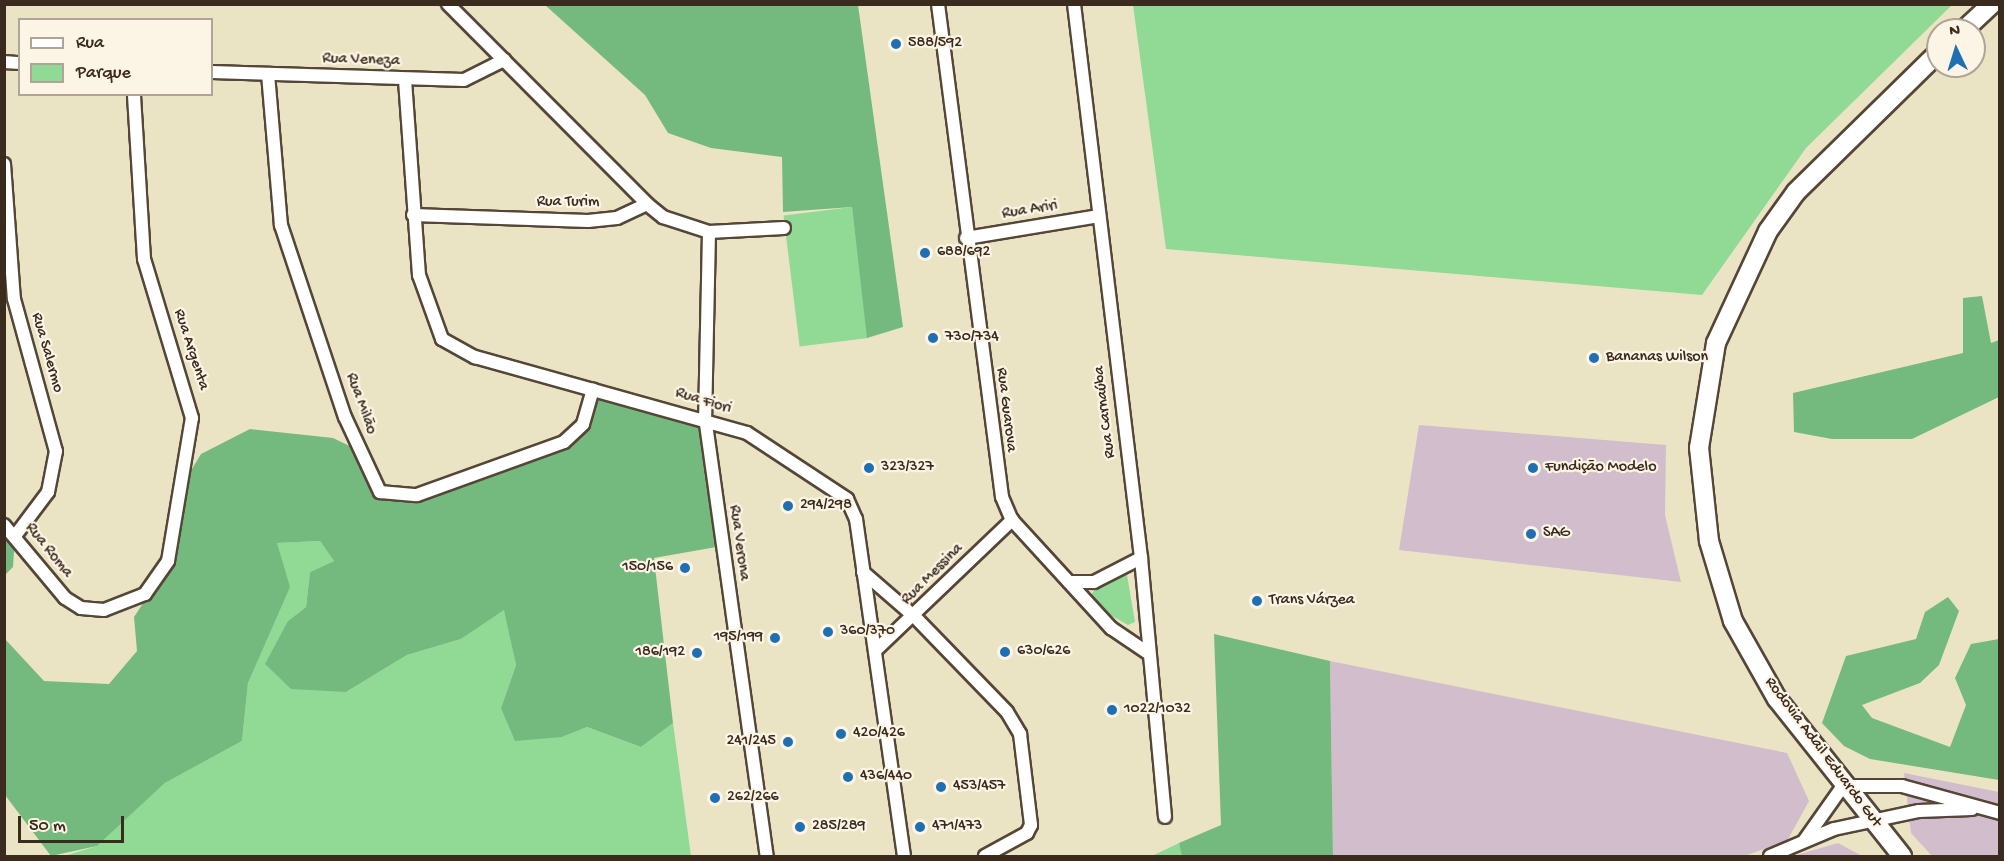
<!DOCTYPE html>
<html>
<head>
<meta charset="utf-8">
<style>
	body { margin:0 }
	#map { position:relative; width:2004px; height:861px; overflow:hidden; background:#ebe4c4; font-family:"Gochi Hand",sans-serif }
	div>[style] { position:absolute }
	.industrial>* { inset:0; background:#d1bdcb }
	.green>* { inset:0; background:#90da95; transform-origin:0 0 }
	.forest>* { inset:0; background:#74ba7e }
	.roads { filter:drop-shadow(2px 0 #554637) drop-shadow(-2px 0 #554637) drop-shadow(0 2px #554637) drop-shadow(0 -2px #554637) }
	.minor>* { height:12px; margin:-6px; padding:0 6px; transform-origin:6px; border-radius:6px; background:#fff }
	.primary>* { height:18px; margin:-9px; padding:0 9px; transform-origin:9px; border-radius:9px; background:#fff }
	.dots>* { width:16px; height:16px; translate:-50% -50%; box-sizing:border-box; border:3px solid #fcf5e5; border-radius:50% }
	span { translate:-50% -50%; white-space:nowrap; text-align:center; line-height:1.15; -webkit-text-stroke:4.5px #fcf5e5; paint-order:stroke }
	.poi-label { font-size:16px; color:#3b2a1e }
	.left { translate:0 -50%; text-align:left }
	.right { translate:-100% -50%; text-align:right }
	.street-label { font-size:16px; color:#3b2a1e }
	.frame { position:absolute; inset:0; border:6px solid #3b2a1e; pointer-events:none }
	.legend { position:absolute; left:18px; top:18px; width:195px; height:78px; box-sizing:border-box; background:#fcf5e5; border:2px solid #afa495; margin:0; padding:8px 10px; list-style:none; font-size:18px; color:#3b2a1e }
	.legend li { display:flex; align-items:center; gap:12px; height:30px }
	.legend b { width:30px; border:2px solid #afa495 }
	.north { position:absolute; left:1926px; top:18px; width:60px; height:60px; box-sizing:border-box; background:#fcf5e5; border:2px solid #afa495; border-radius:50%; rotate:356deg; font-size:16px; font-weight:700; line-height:24px; text-align:center; color:#3b2a1e }
	.north::after { content:''; display:block; margin:auto; width:21px; height:27px; background:#1f6fb2; clip-path:polygon(50% 0,100% 100%,50% 72%,0 100%) }
	.scale { position:absolute; left:18px; top:816px; width:106px; height:27px; box-sizing:border-box; border:3px solid #3b2a1e; border-top:0; padding-left:8px; font-size:18px; line-height:21px; white-space:nowrap; color:#3b2a1e; -webkit-text-stroke:4px #fcf5e5; paint-order:stroke }
</style>
</head>
<body>
<div id="map">
	<div class="industrial">
		<i style="clip-path:polygon(1419px 425px,1666px 445px,1665px 515px,1681px 582px,1399px 550px)"></i>
		<i style="clip-path:polygon(1330px 661px,1787px 753px,1809px 801px,1787px 841px,1744px 856px,1333px 856px)"></i>
		<i style="clip-path:polygon(1904px 773px,1999px 792px,1999px 856px,1932px 856px,1911px 833px)"></i>
		<i style="clip-path:polygon(1838px 843px,1862px 856px,1793px 856px,1807px 852px)"></i>
	</div>
	<div class="green">
		<i style="clip-path:polygon(1133px 5px,1133px 4px,1952px 5px,1806px 148px,1702px 295px,1166px 249px)"></i>
		<i style="left:852px;top:207px;width:132px;height:69px;rotate:83deg"></i>
		<i style="clip-path:polygon(320px 541px,334px 561px,310px 572px,306px 607px,288px 621px,346px 692px,407px 655px,461px 639px,505px 609px,516px 665px,501px 708px,562px 737px,587px 727px,641px 747px,673px 723px,691px 856px,64px 856px,97px 846px,165px 783px,242px 741px,248px 683px,289px 587px,276px 543px)"></i>
		<i style="clip-path:polygon(1127px 575px,1135px 622px,1128px 625px,1103px 611px,1091px 595px,1098px 585px)"></i>
		<i style="clip-path:polygon(1179px 843px,1183px 856px,1152px 856px)"></i>
	</div>
	<div class="forest">
		<i style="clip-path:polygon(545px 5px,858px 5px,903px 327px,867px 338px,852px 207px,783px 212px,782px 157px,711px 148px,668px 133px,645px 95px)"></i>
		<i style="clip-path:polygon(1982px 296px,1991px 343px,1999px 340px,1999px 397px,1912px 439px,1832px 439px,1794px 432px,1793px 393px,1963px 353px,1963px 298px)"></i>
		<i style="clip-path:polygon(593px 389px,705px 417px,722px 546px,654px 558px,673px 723px,641px 747px,587px 727px,562px 737px,515px 741px,501px 708px,516px 665px,504px 610px,461px 639px,407px 655px,346px 692px,291px 689px,265px 664px,288px 621px,306px 607px,310px 572px,334px 561px,320px 541px,277px 543px,290px 587px,248px 683px,242px 741px,165px 783px,97px 846px,51px 856px,5px 795px,5px 639px,44px 681px,109px 684px,137px 651px,134px 617px,157px 582px,184px 482px,201px 454px,250px 429px,333px 438px,358px 450px,381px 492px,416px 495px,564px 442px,586px 414px)"></i>
		<i style="clip-path:polygon(5px 524px,15px 536px,13px 567px,5px 575px)"></i>
		<i style="clip-path:polygon(1948px 597px,1959px 611px,1939px 665px,1920px 683px,1862px 705px,1872px 718px,1950px 747px,1966px 705px,1955px 678px,1971px 644px,1999px 639px,1999px 780px,1870px 759px,1844px 746px,1822px 723px,1846px 656px,1916px 639px,1925px 612px)"></i>
		<i style="clip-path:polygon(1214px 634px,1330px 661px,1333px 856px,1182px 856px,1179px 843px,1221px 825px)"></i>
	</div>
	<div class="roads">
		<div class="minor">
			<i style="left:448px;top:4px;width:282px;rotate:45.1deg"></i>
			<i style="left:938px;top:4px;width:497px;rotate:82.6deg"></i>
			<i style="left:1002px;top:497px;width:25px;rotate:67deg"></i>
			<i style="left:1012px;top:520px;width:147px;rotate:47.5deg"></i>
			<i style="left:1111px;top:628px;width:45px;rotate:34deg"></i>
			<i style="left:1074px;top:4px;width:558px;rotate:83.1deg"></i>
			<i style="left:1141px;top:558px;width:260px;rotate:84.7deg"></i>
			<i style="left:4px;top:62px;width:16px;rotate:4deg"></i>
			<i style="left:212px;top:72px;width:252px;rotate:1.8deg"></i>
			<i style="left:464px;top:80px;width:45px;rotate:-26.6deg"></i>
			<i style="left:268px;top:74px;width:152px;rotate:85.1deg"></i>
			<i style="left:281px;top:225px;width:202px;rotate:71.6deg"></i>
			<i style="left:345px;top:417px;width:83px;rotate:65deg"></i>
			<i style="left:380px;top:492px;width:37px;rotate:5deg"></i>
			<i style="left:417px;top:495px;width:156px;rotate:-19.8deg"></i>
			<i style="left:564px;top:442px;width:26px;rotate:-43deg"></i>
			<i style="left:583px;top:424px;width:36px;rotate:-74deg"></i>
			<i style="left:405px;top:80px;width:196px;rotate:85.9deg"></i>
			<i style="left:419px;top:275px;width:68px;rotate:70.2deg"></i>
			<i style="left:442px;top:339px;width:38px;rotate:29deg"></i>
			<i style="left:475px;top:357px;width:282px;rotate:15.6deg"></i>
			<i style="left:747px;top:433px;width:120px;rotate:33.4deg"></i>
			<i style="left:847px;top:499px;width:22px;rotate:66deg"></i>
			<i style="left:856px;top:519px;width:340px;rotate:81.9deg"></i>
			<i style="left:4px;top:164px;width:135px;rotate:85.8deg"></i>
			<i style="left:14px;top:299px;width:158px;rotate:74.6deg"></i>
			<i style="left:56px;top:451px;width:42px;rotate:101deg"></i>
			<i style="left:48px;top:492px;width:55px;rotate:126.9deg"></i>
			<i style="left:413px;top:215px;width:175px;rotate:2deg"></i>
			<i style="left:588px;top:221px;width:29px;rotate:-6deg"></i>
			<i style="left:617px;top:218px;width:33px;rotate:-25deg"></i>
			<i style="left:647px;top:204px;width:21px;rotate:39deg"></i>
			<i style="left:663px;top:217px;width:48px;rotate:18.1deg"></i>
			<i style="left:709px;top:232px;width:75px;rotate:-3.1deg"></i>
			<i style="left:709px;top:232px;width:185px;rotate:91.2deg"></i>
			<i style="left:705px;top:417px;width:443px;rotate:82deg"></i>
			<i style="left:966px;top:238px;width:135px;rotate:-9.4deg"></i>
			<i style="left:4px;top:525px;width:95px;rotate:50.1deg"></i>
			<i style="left:65px;top:598px;width:19px;rotate:32deg"></i>
			<i style="left:81px;top:608px;width:23px;rotate:5deg"></i>
			<i style="left:104px;top:610px;width:44px;rotate:-21.3deg"></i>
			<i style="left:145px;top:594px;width:40px;rotate:-55.1deg"></i>
			<i style="left:168px;top:561px;width:145px;rotate:-80.5deg"></i>
			<i style="left:192px;top:418px;width:166px;rotate:-106.8deg"></i>
			<i style="left:144px;top:259px;width:165px;rotate:-93.5deg"></i>
			<i style="left:863px;top:572px;width:69px;rotate:40.9deg"></i>
			<i style="left:915px;top:617px;width:132px;rotate:45.9deg"></i>
			<i style="left:1007px;top:712px;width:26px;rotate:59deg"></i>
			<i style="left:1020px;top:734px;width:92px;rotate:83.1deg"></i>
			<i style="left:1031px;top:825px;width:9px;rotate:117deg"></i>
			<i style="left:1027px;top:833px;width:48px;rotate:151.3deg"></i>
			<i style="left:1069px;top:582px;width:25px"></i>
			<i style="left:1094px;top:582px;width:53px;rotate:-27.1deg"></i>
			<i style="left:875px;top:651px;width:190px;rotate:-43.7deg"></i>
			<i style="left:1804px;top:841px;width:67px;rotate:-54.7deg"></i>
			<i style="left:1843px;top:786px;width:59px"></i>
			<i style="left:1902px;top:786px;width:102px;rotate:15.4deg"></i>
			<i style="left:1770px;top:856px;width:69px;rotate:-22.9deg"></i>
			<i style="left:1834px;top:829px;width:87px;rotate:-12deg"></i>
			<i style="left:1919px;top:811px;width:53px;rotate:-2.2deg"></i>
		</div>
		<div class="primary">
			<i style="left:1964px;top:30px;width:38px;rotate:-43deg"></i>
			<i style="left:1902px;top:856px;width:201px;rotate:-128.5deg"></i>
			<i style="left:1777px;top:699px;width:90px;rotate:-119.4deg"></i>
			<i style="left:1733px;top:621px;width:84px;rotate:-106.7deg"></i>
			<i style="left:1709px;top:541px;width:94px;rotate:-96.1deg"></i>
			<i style="left:1699px;top:448px;width:106px;rotate:-80.8deg"></i>
			<i style="left:1716px;top:343px;width:123px;rotate:-65.1deg"></i>
			<i style="left:1768px;top:231px;width:48px;rotate:-54.3deg"></i>
			<i style="left:1796px;top:192px;width:199px;rotate:-44.4deg"></i>
		</div>
	</div>
	<div class="dots">
		<i style="left:896px;top:44px;background:#1f6fb2"></i>
		<i style="left:925px;top:253px;background:#1f6fb2"></i>
		<i style="left:933px;top:338px;background:#1f6fb2"></i>
		<i style="left:1594px;top:358px;background:#1f6fb2"></i>
		<i style="left:869px;top:468px;background:#1f6fb2"></i>
		<i style="left:1533px;top:468px;background:#1f6fb2"></i>
		<i style="left:788px;top:506px;background:#1f6fb2"></i>
		<i style="left:1531px;top:534px;background:#1f6fb2"></i>
		<i style="left:685px;top:568px;background:#1f6fb2"></i>
		<i style="left:1257px;top:601px;background:#1f6fb2"></i>
		<i style="left:828px;top:632px;background:#1f6fb2"></i>
		<i style="left:775px;top:638px;background:#1f6fb2"></i>
		<i style="left:1005px;top:652px;background:#1f6fb2"></i>
		<i style="left:697px;top:653px;background:#1f6fb2"></i>
		<i style="left:1112px;top:710px;background:#1f6fb2"></i>
		<i style="left:841px;top:734px;background:#1f6fb2"></i>
		<i style="left:788px;top:742px;background:#1f6fb2"></i>
		<i style="left:848px;top:777px;background:#1f6fb2"></i>
		<i style="left:941px;top:787px;background:#1f6fb2"></i>
		<i style="left:715px;top:798px;background:#1f6fb2"></i>
		<i style="left:800px;top:827px;background:#1f6fb2"></i>
		<i style="left:920px;top:827px;background:#1f6fb2"></i>
	</div>
	<div class="poi-label">
		<span class="left" style="left:908px;top:44px">588/592</span>
		<span class="left" style="left:937px;top:253px">688/692</span>
		<span class="left" style="left:945px;top:338px">730/734</span>
		<span class="left" style="left:1606px;top:358px">Bananas Wilson</span>
		<span class="left" style="left:881px;top:468px">323/327</span>
		<span class="left" style="left:1545px;top:468px">Fundição Modelo</span>
		<span class="left" style="left:800px;top:506px">294/298</span>
		<span class="left" style="left:1543px;top:534px">SAG</span>
		<span class="right" style="left:673px;top:568px">150/156</span>
		<span class="left" style="left:1269px;top:601px">Trans Várzea</span>
		<span class="left" style="left:840px;top:632px">360/370</span>
		<span class="right" style="left:763px;top:638px">195/199</span>
		<span class="left" style="left:1017px;top:652px">630/626</span>
		<span class="right" style="left:685px;top:653px">186/192</span>
		<span class="left" style="left:1124px;top:710px">1022/1032</span>
		<span class="left" style="left:853px;top:734px">420/426</span>
		<span class="right" style="left:776px;top:742px">241/245</span>
		<span class="left" style="left:860px;top:777px">436/440</span>
		<span class="left" style="left:953px;top:787px">453/457</span>
		<span class="left" style="left:727px;top:798px">262/266</span>
		<span class="left" style="left:812px;top:827px">285/289</span>
		<span class="left" style="left:932px;top:827px">471/473</span>
	</div>
	<div class="street-label">
		<span style="left:361px;top:61px;rotate:2deg">Rua Veneza</span>
		<span style="left:568px;top:203px">Rua Turim</span>
		<span style="left:1030px;top:211px;rotate:-9deg">Rua Ariri</span>
		<span style="left:190px;top:350px;rotate:72deg">Rua Argenta</span>
		<span style="left:46px;top:353px;rotate:74deg">Rua Salermo</span>
		<span style="left:703px;top:402px;rotate:17deg">Rua Fiori</span>
		<span style="left:360px;top:404px;rotate:70deg">Rua Milão</span>
		<span style="left:1005px;top:410px;rotate:83deg">Rua Guarova</span>
		<span style="left:1106px;top:412px;rotate:-97deg">Rua Carnaúba</span>
		<span style="left:738px;top:543px;rotate:82deg">Rua Verona</span>
		<span style="left:48px;top:551px;rotate:51deg">Rua Roma</span>
		<span style="left:933px;top:575px;rotate:-45deg">Rua Messina</span>
		<span style="left:1822px;top:753px;rotate:53deg">Rodovia Adail Eduardo Gut</span>
	</div>
	<div class="frame"></div>
	<ul class="legend">
	<li><b style="height:8px;background:#fff"></b>Rua</li>
	<li><b style="height:16px;background:#90da95"></b>Parque</li>
	</ul>
	<div class="north">N</div>
	<div class="scale">50 m</div>
</div>
</body>
</html>
